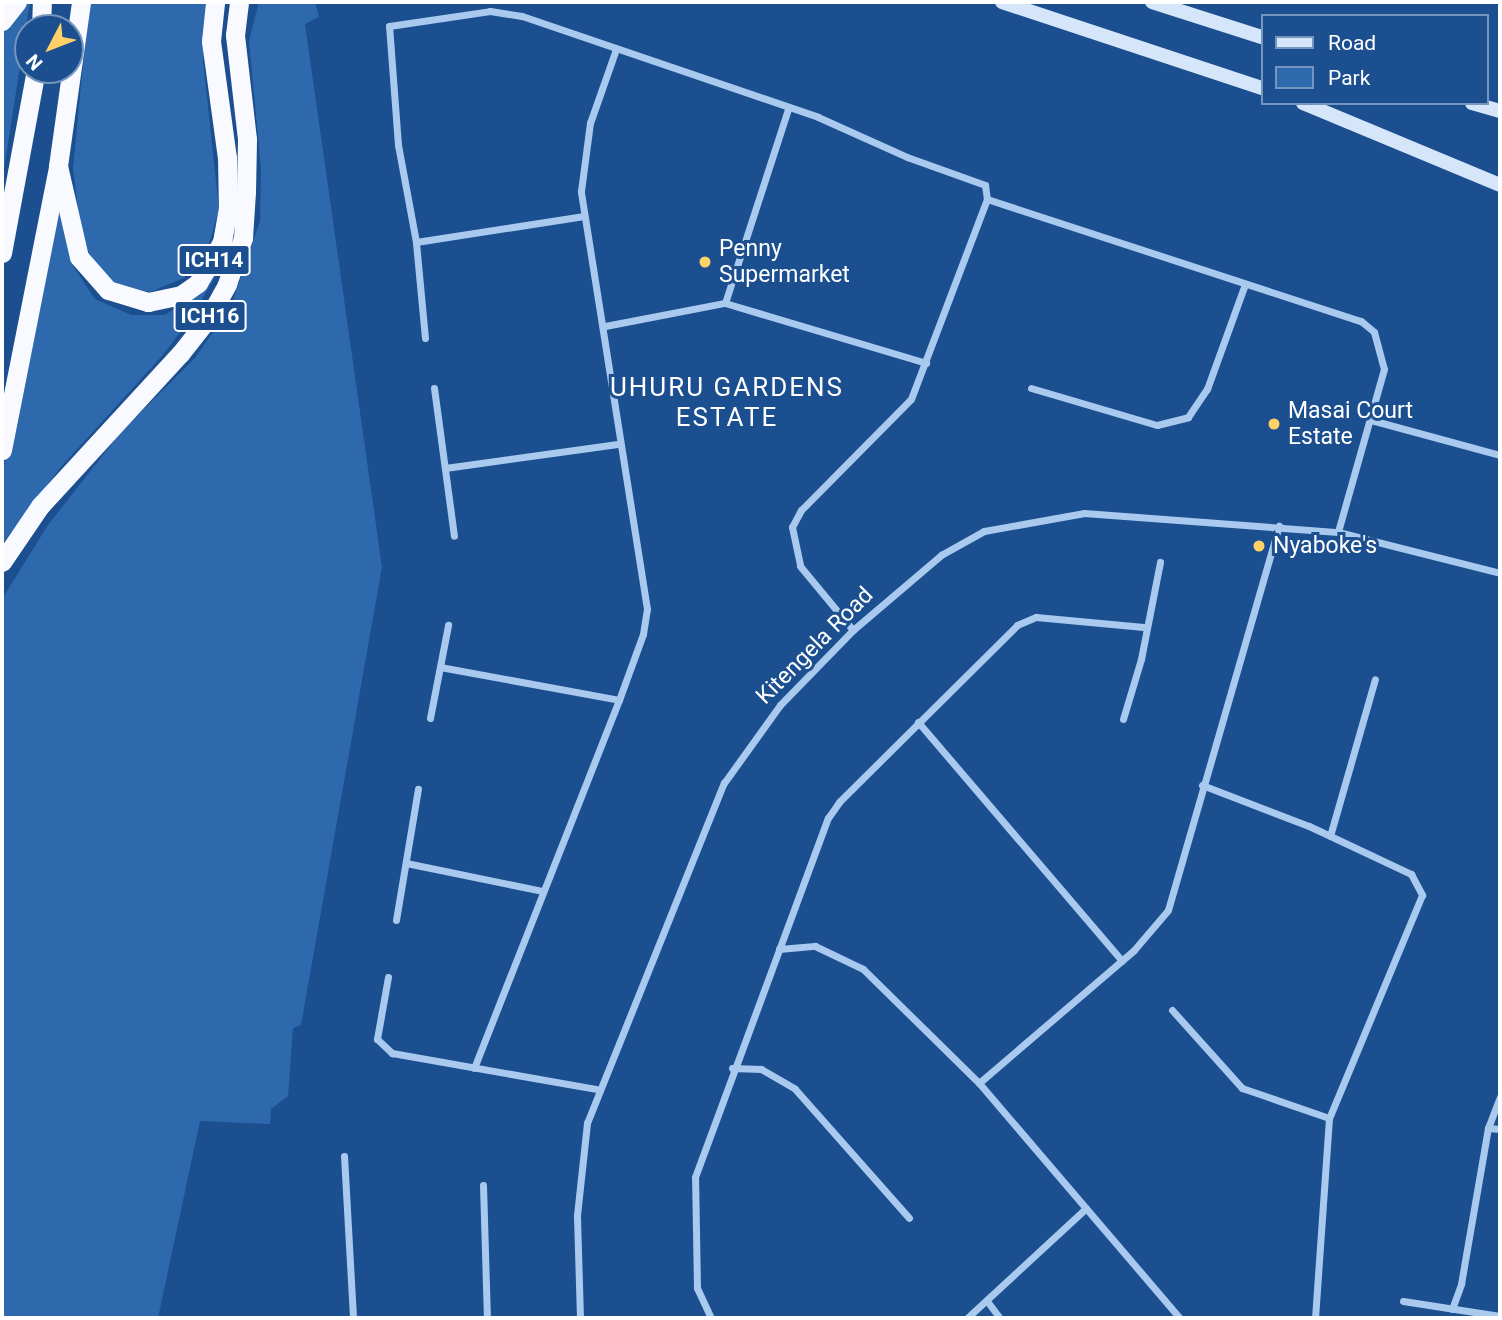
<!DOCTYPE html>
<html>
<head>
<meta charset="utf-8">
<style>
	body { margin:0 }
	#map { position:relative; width:1502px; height:1320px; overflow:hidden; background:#1b4f8f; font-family:Roboto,sans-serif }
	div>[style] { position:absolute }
	.green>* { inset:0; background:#2e69ad }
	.minor>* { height:7px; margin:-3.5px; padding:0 3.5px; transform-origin:3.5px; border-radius:3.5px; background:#a9c9ee }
	.secondary>* { height:14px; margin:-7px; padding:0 7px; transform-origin:7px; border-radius:7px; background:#d6e6fa }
	.trunk>* { height:19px; margin:-9.5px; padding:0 9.5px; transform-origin:9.5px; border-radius:9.5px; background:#f8faff }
	.dots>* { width:19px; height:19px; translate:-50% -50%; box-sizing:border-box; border:4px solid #1b4f8f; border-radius:50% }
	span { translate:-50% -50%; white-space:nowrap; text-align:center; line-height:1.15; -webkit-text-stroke:6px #1b4f8f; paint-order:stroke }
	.shield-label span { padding:2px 5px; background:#1b4f8f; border:2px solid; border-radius:5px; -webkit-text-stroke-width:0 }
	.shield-label { font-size:21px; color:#fff; font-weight:700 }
	.poi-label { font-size:23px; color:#fff }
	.left { translate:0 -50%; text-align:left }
	.street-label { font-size:23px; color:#fff }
	.quarter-label { font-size:26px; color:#fff; letter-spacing:2px }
	.frame { position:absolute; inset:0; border:4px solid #fff; pointer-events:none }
	.legend { position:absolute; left:1261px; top:14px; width:228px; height:91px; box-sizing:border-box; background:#1b4f8f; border:2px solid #7695bc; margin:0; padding:9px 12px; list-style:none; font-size:21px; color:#fff }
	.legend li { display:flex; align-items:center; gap:14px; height:35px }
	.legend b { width:35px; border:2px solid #7695bc }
	.north { position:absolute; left:14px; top:14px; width:70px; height:70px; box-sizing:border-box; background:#1b4f8f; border:2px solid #7695bc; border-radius:50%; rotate:228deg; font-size:19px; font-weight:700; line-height:28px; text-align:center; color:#fff }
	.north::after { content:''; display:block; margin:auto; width:24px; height:32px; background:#ffd166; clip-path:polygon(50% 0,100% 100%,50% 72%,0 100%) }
</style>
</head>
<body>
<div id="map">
	<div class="green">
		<i style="clip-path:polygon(26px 2px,30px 2px,2px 182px,2px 34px)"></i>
		<i style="clip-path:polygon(89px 2px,207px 2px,203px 60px,219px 209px,207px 251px,184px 278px,150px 292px,115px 284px,91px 260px,80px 225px,73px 168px)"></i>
		<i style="clip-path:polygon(259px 2px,315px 2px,319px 17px,305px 24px,382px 567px,301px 1025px,293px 1028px,288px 1096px,271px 1109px,270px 1124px,200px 1121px,158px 1318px,2px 1318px,2px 599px,48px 525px,121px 432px,195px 358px,231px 306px,260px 221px,261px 169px,249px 41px)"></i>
		<i style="clip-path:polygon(60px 207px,73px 266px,95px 299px,131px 315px,165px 315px,189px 300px,222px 265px,190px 320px,161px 357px,60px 468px,2px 544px,2px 476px)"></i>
	</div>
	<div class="minor">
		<i style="left:987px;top:199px;width:393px;rotate:18.1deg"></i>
		<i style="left:1361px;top:321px;width:17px;rotate:40deg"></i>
		<i style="left:1374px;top:332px;width:38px;rotate:75deg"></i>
		<i style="left:1384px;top:369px;width:169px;rotate:105.8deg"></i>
		<i style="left:416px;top:242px;width:170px;rotate:-8.8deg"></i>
		<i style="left:725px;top:303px;width:204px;rotate:-72deg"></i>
		<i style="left:605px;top:326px;width:122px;rotate:-10.9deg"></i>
		<i style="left:725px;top:303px;width:210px;rotate:16.6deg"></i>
		<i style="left:425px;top:338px;width:96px;rotate:-95.4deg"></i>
		<i style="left:416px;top:242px;width:99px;rotate:-100.5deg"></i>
		<i style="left:398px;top:145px;width:119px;rotate:-94.3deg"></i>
		<i style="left:389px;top:26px;width:102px;rotate:-8.4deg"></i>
		<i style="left:490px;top:11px;width:32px;rotate:9deg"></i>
		<i style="left:522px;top:16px;width:313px;rotate:18.8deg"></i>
		<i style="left:818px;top:117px;width:98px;rotate:24.2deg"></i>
		<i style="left:907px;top:157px;width:83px;rotate:19.7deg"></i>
		<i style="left:985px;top:185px;width:14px;rotate:82deg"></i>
		<i style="left:987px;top:199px;width:214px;rotate:110.8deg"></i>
		<i style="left:911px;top:399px;width:156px;rotate:134.7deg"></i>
		<i style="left:801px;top:510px;width:19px;rotate:118deg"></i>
		<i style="left:792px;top:527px;width:40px;rotate:78deg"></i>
		<i style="left:800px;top:566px;width:83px;rotate:50.4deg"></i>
		<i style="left:434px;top:388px;width:149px;rotate:82.3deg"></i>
		<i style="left:1031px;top:388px;width:131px;rotate:16.4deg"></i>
		<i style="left:1157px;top:425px;width:32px;rotate:-14deg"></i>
		<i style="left:1188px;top:417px;width:34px;rotate:-56deg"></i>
		<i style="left:1207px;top:389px;width:112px;rotate:-70.1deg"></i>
		<i style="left:1371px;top:420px;width:134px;rotate:15.2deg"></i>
		<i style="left:445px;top:468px;width:176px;rotate:-7.9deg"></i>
		<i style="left:440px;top:667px;width:182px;rotate:10.4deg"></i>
		<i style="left:430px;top:718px;width:95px;rotate:-79deg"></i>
		<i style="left:1123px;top:719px;width:63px;rotate:-73.3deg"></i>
		<i style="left:1141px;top:659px;width:99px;rotate:-78.9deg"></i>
		<i style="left:918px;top:722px;width:314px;rotate:49.5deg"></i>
		<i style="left:1202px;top:785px;width:115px;rotate:21deg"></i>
		<i style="left:1309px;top:826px;width:113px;rotate:25.2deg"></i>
		<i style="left:1411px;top:874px;width:24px;rotate:62deg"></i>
		<i style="left:1422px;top:895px;width:242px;rotate:112.6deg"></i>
		<i style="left:1329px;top:1118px;width:200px;rotate:94deg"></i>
		<i style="left:1330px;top:836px;width:163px;rotate:-74deg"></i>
		<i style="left:406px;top:863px;width:140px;rotate:11.6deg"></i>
		<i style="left:396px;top:920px;width:133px;rotate:-80.5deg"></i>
		<i style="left:779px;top:949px;width:36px;rotate:-5deg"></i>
		<i style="left:815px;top:946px;width:53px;rotate:25.6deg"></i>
		<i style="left:863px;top:969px;width:163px;rotate:44.5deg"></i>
		<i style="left:979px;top:1083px;width:309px;rotate:49.5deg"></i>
		<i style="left:388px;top:977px;width:63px;rotate:100.1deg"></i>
		<i style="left:377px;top:1039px;width:21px;rotate:43deg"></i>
		<i style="left:392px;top:1053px;width:208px;rotate:10deg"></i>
		<i style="left:1172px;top:1010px;width:105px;rotate:48.1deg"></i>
		<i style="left:1242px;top:1088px;width:92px;rotate:19deg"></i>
		<i style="left:474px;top:1068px;width:396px;rotate:-68.5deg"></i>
		<i style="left:619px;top:700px;width:70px;rotate:-70deg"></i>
		<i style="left:643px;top:634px;width:25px;rotate:-81deg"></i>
		<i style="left:647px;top:609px;width:423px;rotate:-99deg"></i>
		<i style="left:581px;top:191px;width:69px;rotate:-82.5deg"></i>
		<i style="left:590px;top:123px;width:78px;rotate:-70.6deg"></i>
		<i style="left:732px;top:1068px;width:29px;rotate:2deg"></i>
		<i style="left:761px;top:1069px;width:39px;rotate:30deg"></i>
		<i style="left:795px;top:1089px;width:172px;rotate:48.5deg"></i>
		<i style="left:979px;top:1083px;width:204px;rotate:-40.6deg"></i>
		<i style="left:1134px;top:950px;width:52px;rotate:-49.6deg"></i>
		<i style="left:1168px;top:910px;width:400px;rotate:-73.9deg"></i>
		<i style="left:1488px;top:1128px;width:12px;rotate:5deg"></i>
		<i style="left:344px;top:1156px;width:162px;rotate:86.8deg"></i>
		<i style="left:483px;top:1185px;width:133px;rotate:88.3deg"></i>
		<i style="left:987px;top:1301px;width:21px;rotate:53deg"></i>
		<i style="left:1403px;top:1301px;width:98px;rotate:8.8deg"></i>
		<i style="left:1452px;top:1309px;width:27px;rotate:-70deg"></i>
		<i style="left:1461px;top:1284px;width:158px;rotate:-80.2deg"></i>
		<i style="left:1488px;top:1128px;width:33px;rotate:-69deg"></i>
		<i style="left:580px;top:1318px;width:103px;rotate:-91.7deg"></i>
		<i style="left:577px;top:1215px;width:93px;rotate:-83.8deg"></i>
		<i style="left:587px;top:1123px;width:367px;rotate:-68.1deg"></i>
		<i style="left:724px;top:783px;width:96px;rotate:-54.3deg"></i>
		<i style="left:780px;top:705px;width:105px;rotate:-45.8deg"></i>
		<i style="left:853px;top:630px;width:116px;rotate:-40.4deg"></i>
		<i style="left:941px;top:555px;width:49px;rotate:-29.2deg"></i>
		<i style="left:984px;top:531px;width:102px;rotate:-10.2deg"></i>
		<i style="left:1084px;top:513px;width:255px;rotate:4.3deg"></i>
		<i style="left:1338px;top:532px;width:167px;rotate:14.2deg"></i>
		<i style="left:711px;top:1318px;width:33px;rotate:-115deg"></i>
		<i style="left:697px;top:1288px;width:111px;rotate:-91deg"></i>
		<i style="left:695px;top:1177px;width:383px;rotate:-69.7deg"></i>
		<i style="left:828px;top:818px;width:19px;rotate:-55deg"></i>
		<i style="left:839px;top:802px;width:251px;rotate:-44.8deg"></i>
		<i style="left:1017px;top:625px;width:21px;rotate:-23deg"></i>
		<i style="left:1036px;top:617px;width:108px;rotate:5.3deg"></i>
		<i style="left:967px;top:1318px;width:162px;rotate:-42.7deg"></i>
	</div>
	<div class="secondary">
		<i style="left:1002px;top:2px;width:274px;rotate:18.3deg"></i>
		<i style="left:1152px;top:2px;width:115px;rotate:17.7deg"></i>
		<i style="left:1303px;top:103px;width:213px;rotate:22.6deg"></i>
		<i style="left:1472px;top:103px;width:29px;rotate:16deg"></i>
	</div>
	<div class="trunk">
		<i style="left:2px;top:21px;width:24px;rotate:-52deg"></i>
		<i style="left:41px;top:28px;width:26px;rotate:-88deg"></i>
		<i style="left:58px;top:166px;width:93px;rotate:77deg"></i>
		<i style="left:79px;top:257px;width:44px;rotate:48.7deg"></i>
		<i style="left:108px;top:290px;width:42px;rotate:16.7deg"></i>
		<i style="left:148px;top:302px;width:34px;rotate:-12deg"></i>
		<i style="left:181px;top:295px;width:21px;rotate:-35deg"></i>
		<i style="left:198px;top:283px;width:48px;rotate:-59.7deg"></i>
		<i style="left:222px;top:242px;width:34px;rotate:-80deg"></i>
		<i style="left:228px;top:209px;width:51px;rotate:-91.1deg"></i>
		<i style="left:227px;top:158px;width:118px;rotate:-97.8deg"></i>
		<i style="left:211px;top:41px;width:39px;rotate:-84deg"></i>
		<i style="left:2px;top:253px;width:186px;rotate:-79.5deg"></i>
		<i style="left:2px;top:450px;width:289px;rotate:-78.8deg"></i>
		<i style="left:58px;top:166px;width:166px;rotate:-82deg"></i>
		<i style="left:2px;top:562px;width:68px;rotate:-55.8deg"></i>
		<i style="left:40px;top:506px;width:207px;rotate:-47.4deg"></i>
		<i style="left:180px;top:354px;width:47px;rotate:-51.9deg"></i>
		<i style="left:209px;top:317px;width:38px;rotate:-61deg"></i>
		<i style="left:227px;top:284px;width:49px;rotate:-70.8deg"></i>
		<i style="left:243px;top:238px;width:46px;rotate:-86.3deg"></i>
		<i style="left:246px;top:192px;width:53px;rotate:-88.9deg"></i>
		<i style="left:247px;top:139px;width:105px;rotate:-96.6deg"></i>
		<i style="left:235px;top:35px;width:33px;rotate:-83deg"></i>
	</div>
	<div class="dots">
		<i style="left:705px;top:262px;background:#ffd166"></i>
		<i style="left:1274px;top:424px;background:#ffd166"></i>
		<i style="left:1259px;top:546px;background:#ffd166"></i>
	</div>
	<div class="shield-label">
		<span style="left:214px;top:260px">ICH14</span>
		<span style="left:210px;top:316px">ICH16</span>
	</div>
	<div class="poi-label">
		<span class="left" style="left:719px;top:262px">Penny<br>Supermarket</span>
		<span class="left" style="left:1288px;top:424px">Masai Court<br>Estate</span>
		<span class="left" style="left:1273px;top:546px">Nyaboke's</span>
	</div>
	<div class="street-label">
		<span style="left:815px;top:646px;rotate:-45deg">Kitengela Road</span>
	</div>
	<div class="quarter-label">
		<span style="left:727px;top:403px">UHURU GARDENS<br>ESTATE</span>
	</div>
	<div class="frame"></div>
	<ul class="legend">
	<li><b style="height:9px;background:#d6e6fa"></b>Road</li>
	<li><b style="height:19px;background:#2e69ad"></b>Park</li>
	</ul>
	<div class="north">N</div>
</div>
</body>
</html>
